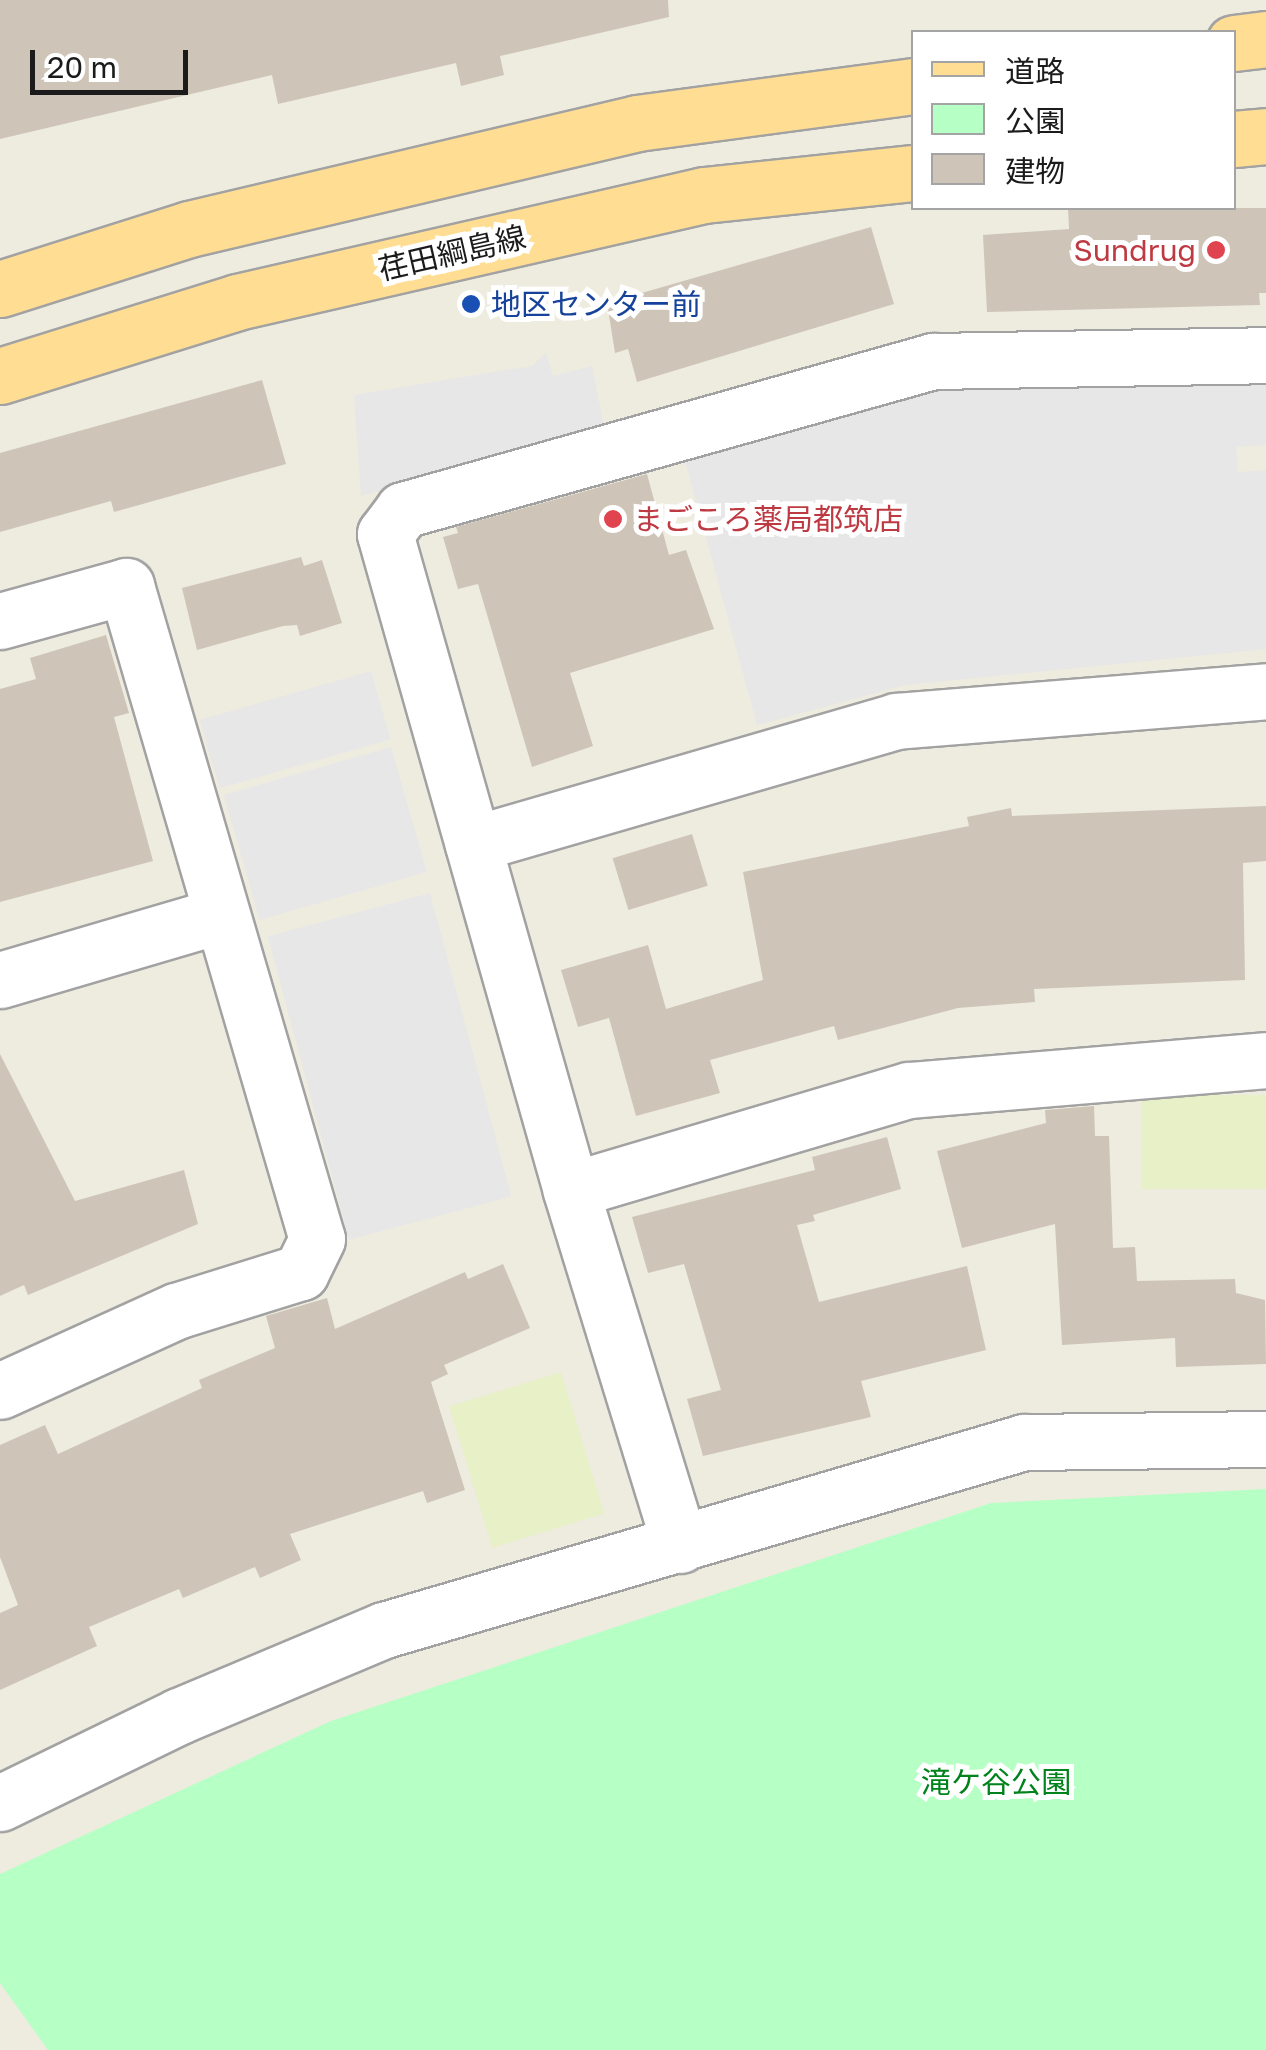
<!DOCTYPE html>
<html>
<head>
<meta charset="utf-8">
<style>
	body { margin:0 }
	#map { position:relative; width:1266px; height:2050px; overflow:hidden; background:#eeebdf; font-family:"Golos Text","Noto Sans JP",sans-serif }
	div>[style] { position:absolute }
	.farmland>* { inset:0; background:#e8f0c8; transform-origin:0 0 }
	.park>* { inset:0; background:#b6ffc5 }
	.parking>* { inset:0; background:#e7e7e7; transform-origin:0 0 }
	.building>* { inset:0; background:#cec5b8; transform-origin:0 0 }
	.roads { filter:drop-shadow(2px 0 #a2a2a2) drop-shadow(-2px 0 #a2a2a2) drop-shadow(0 2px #a2a2a2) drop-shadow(0 -2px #a2a2a2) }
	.minor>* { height:55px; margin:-27.5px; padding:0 27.5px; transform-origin:27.5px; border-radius:27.5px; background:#fff }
	.major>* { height:55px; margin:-27.5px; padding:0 27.5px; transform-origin:27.5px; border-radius:27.5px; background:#ffde94 }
	.dots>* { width:28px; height:28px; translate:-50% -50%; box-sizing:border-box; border:5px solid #fff; border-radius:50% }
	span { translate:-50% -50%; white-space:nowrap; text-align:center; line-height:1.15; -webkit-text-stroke:10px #fff; paint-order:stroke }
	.health-label { font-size:30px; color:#be3a42 }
	.right { translate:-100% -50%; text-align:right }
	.left { translate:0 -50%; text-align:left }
	.street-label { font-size:30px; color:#1b1b1b }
	.transit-label { font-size:30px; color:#164399 }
	.park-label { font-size:30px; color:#00821c }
	.legend { position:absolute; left:911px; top:30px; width:325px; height:180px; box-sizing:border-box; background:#fff; border:2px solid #a4a4a4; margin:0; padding:12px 18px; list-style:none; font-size:30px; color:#1b1b1b }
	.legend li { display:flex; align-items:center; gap:20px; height:50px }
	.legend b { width:50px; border:2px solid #a4a4a4 }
	.scale { position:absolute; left:30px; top:50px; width:158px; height:45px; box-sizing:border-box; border:5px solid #1b1b1b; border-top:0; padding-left:12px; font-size:30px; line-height:35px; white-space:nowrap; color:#1b1b1b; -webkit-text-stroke:8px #fff; paint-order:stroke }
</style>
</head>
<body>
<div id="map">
	<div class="farmland">
		<i style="left:1266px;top:1095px;width:94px;height:124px;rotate:90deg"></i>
		<i style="left:561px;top:1372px;width:148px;height:117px;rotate:73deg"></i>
	</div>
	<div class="park">
		<i style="clip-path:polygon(1266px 1489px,1266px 2050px,48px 2050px,0 1983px,0 1874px,331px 1721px,991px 1503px)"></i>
	</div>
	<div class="parking">
		<i style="clip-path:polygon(546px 353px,553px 376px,592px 366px,604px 427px,361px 496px,354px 395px,532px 366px)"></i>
		<i style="clip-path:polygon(1266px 375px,1266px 445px,1236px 447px,1238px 472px,1266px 470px,1266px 649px,905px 685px,757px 725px,684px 457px,926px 387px)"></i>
		<i style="left:371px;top:671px;width:71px;height:178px;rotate:74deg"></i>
		<i style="left:391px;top:747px;width:130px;height:174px;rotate:74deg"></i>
		<i style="left:430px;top:893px;width:314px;height:168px;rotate:75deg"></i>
	</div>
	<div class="building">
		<i style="clip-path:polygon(0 0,668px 0,669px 17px,500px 56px,504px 75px,461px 86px,456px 63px,278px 104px,272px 75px,0 139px)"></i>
		<i style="clip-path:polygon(1068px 208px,1266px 208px,1266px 293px,1259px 293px,1260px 305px,987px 312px,983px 235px,1069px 229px)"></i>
		<i style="clip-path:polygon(871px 227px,894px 304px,637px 382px,628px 349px,615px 353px,607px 303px)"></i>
		<i style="clip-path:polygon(262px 380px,286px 464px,114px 512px,111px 501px,0 532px,0 453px)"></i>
		<i style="clip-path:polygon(647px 474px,669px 555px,686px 550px,714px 629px,570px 673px,593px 746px,532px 767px,478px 584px,458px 589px,443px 537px,458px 533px,456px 527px)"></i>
		<i style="clip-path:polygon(301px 557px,304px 566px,322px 560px,342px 623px,300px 636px,297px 625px,283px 626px,197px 650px,182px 588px)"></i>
		<i style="clip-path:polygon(106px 635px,129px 713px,114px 717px,153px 861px,0 902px,0 689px,36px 679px,30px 658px)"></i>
		<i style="clip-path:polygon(1266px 806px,1266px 861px,1243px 863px,1245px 980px,1034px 989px,1035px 1002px,958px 1008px,838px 1040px,834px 1026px,710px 1060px,720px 1093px,636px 1116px,609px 1018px,578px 1027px,561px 970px,648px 945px,666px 1009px,763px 980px,743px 872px,969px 826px,967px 817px,1011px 808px,1012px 816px)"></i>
		<i style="left:692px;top:834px;width:54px;height:83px;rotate:73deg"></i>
		<i style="clip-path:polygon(0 1054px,75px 1201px,184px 1170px,198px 1224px,28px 1295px,24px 1285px,0 1296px)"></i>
		<i style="clip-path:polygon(1094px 1106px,1095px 1136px,1109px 1136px,1113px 1248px,1135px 1247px,1137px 1281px,1235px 1279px,1236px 1293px,1265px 1300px,1266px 1364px,1176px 1367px,1175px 1338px,1062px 1345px,1055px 1224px,962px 1248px,937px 1151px,1046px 1123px,1045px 1110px)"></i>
		<i style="clip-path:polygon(887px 1137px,901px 1189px,813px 1215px,815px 1221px,797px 1225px,819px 1302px,967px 1266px,986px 1350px,861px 1381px,871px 1417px,703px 1456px,687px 1399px,721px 1390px,684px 1264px,648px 1273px,632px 1217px,815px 1170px,812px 1157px)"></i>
		<i style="clip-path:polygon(503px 1264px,530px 1328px,444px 1365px,448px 1374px,431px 1382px,465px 1490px,427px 1503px,423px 1491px,290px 1534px,301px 1560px,260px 1578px,255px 1567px,183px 1598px,179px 1589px,89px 1627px,97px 1646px,0 1690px,0 1613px,18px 1605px,0 1557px,0 1445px,45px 1425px,58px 1454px,202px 1388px,199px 1380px,275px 1348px,266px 1316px,327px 1298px,335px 1329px,465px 1272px,468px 1279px)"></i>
	</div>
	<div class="roads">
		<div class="minor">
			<i style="left:0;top:621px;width:131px;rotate:-15.5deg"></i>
			<i style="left:126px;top:586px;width:680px;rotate:73.7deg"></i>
			<i style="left:317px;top:1239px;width:37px;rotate:116deg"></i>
			<i style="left:301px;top:1272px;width:131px;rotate:162.7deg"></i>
			<i style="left:176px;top:1311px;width:193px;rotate:155.6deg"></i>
			<i style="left:473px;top:844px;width:441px;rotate:-16.2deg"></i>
			<i style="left:896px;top:721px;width:371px;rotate:-4.6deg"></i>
			<i style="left:0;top:980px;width:230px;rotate:-16.4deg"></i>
			<i style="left:571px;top:1190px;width:352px;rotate:-16.5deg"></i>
			<i style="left:909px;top:1090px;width:358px;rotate:-4.8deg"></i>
			<i style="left:680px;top:1545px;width:371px;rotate:-107.1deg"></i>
			<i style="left:571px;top:1190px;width:682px;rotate:-105.83deg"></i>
			<i style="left:385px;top:534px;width:30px;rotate:-53deg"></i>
			<i style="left:403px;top:510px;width:551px;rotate:-15.7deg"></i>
			<i style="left:933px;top:361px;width:333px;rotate:-1deg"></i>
			<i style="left:0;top:1803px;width:199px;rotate:-25.9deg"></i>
			<i style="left:179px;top:1716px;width:222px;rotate:-22.8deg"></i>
			<i style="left:384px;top:1630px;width:667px;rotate:-16.37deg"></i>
			<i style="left:1024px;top:1442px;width:242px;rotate:-0.7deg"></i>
		</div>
		<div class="major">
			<i style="left:1234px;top:43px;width:32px;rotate:-7deg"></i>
			<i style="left:1234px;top:139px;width:32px;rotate:-5deg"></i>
			<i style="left:0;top:289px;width:198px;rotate:-17.6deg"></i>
			<i style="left:189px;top:229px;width:460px;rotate:-13.3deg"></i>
			<i style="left:637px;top:123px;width:279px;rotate:-7.6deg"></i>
			<i style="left:0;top:376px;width:248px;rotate:-17.3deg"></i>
			<i style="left:237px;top:302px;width:479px;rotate:-12.9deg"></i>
			<i style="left:704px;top:195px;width:211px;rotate:-6deg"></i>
		</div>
	</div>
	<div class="dots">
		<i style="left:1216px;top:250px;background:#e0444e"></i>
		<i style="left:471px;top:304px;background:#1a4fb4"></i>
		<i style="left:613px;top:519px;background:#e0444e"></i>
	</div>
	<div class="health-label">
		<span class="right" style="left:1196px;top:250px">Sundrug</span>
		<span class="left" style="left:633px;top:519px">まごころ薬局都筑店</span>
	</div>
	<div class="street-label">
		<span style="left:452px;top:253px;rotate:-13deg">荏田綱島線</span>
	</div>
	<div class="transit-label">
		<span class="left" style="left:491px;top:304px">地区センター前</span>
	</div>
	<div class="park-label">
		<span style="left:996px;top:1782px">滝ケ谷公園</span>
	</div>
	<ul class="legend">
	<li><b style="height:12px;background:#ffde94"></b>道路</li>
	<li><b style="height:28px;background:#b6ffc5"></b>公園</li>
	<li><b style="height:28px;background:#cec5b8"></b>建物</li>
	</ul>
	<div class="scale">20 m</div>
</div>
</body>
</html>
